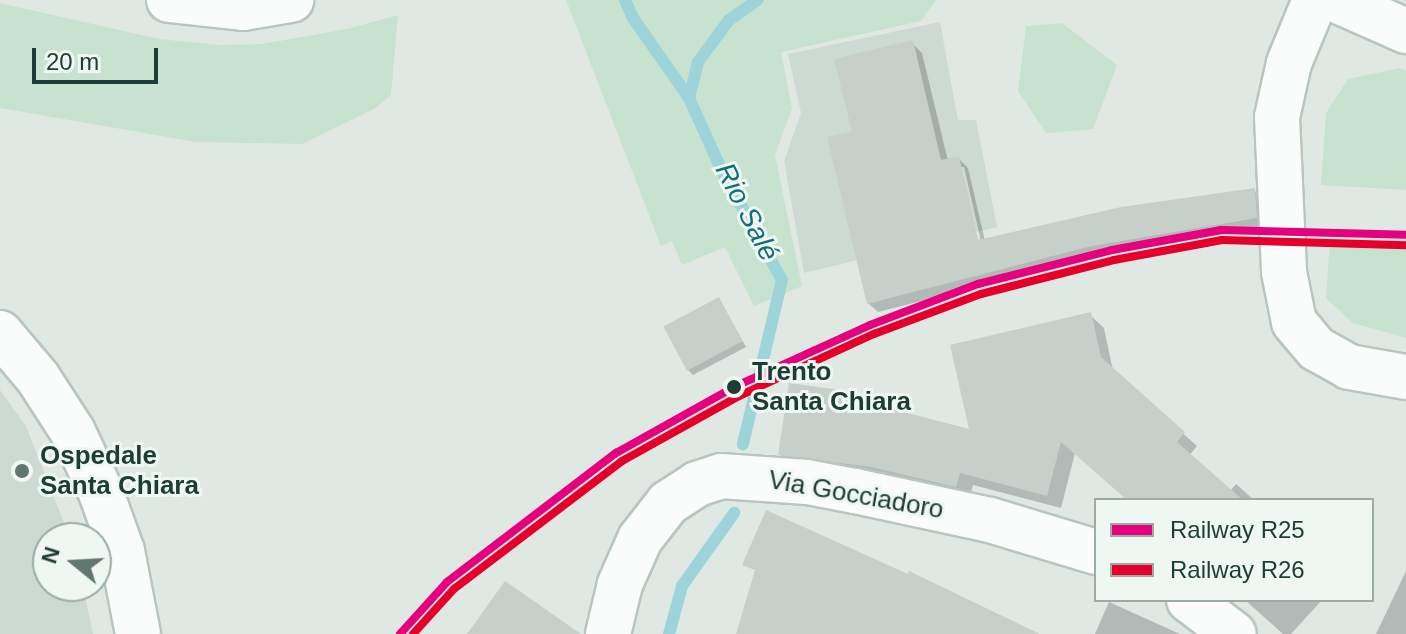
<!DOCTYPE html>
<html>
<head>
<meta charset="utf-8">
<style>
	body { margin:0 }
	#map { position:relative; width:1406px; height:634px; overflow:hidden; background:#e0e8e4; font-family:Arial,sans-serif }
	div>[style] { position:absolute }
	.built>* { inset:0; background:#cddad4 }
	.green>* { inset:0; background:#c7e3cf }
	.shadow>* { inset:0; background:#0003 }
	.stream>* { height:12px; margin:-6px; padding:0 6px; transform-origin:6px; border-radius:6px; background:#9cd4da }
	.building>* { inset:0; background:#c7cfcb; transform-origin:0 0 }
	.roads { filter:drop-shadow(2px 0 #b9c5bf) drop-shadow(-2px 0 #b9c5bf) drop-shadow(0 2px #b9c5bf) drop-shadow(0 -2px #b9c5bf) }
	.street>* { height:44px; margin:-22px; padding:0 22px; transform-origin:22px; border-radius:22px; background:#fafcfb }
	.secondary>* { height:44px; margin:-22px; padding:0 22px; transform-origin:22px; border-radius:22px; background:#fafcfb }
	.rail-1>* { height:8px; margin:-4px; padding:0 4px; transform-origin:4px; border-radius:4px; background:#e5007d }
	.rail-2>* { height:8px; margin:-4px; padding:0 4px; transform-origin:4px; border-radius:4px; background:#e4002b }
	.dots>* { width:22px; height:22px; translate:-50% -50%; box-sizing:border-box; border:4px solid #eef7f2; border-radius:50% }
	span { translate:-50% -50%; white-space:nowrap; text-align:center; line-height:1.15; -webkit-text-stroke:6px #eef7f2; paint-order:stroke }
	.stop-label { font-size:26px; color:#1d3c33; font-weight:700 }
	.left { translate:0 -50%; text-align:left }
	.poi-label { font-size:26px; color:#1d3c33; font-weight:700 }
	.street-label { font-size:26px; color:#1d3c33 }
	.water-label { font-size:28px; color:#136e7c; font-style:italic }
	.legend { position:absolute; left:1094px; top:498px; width:280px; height:104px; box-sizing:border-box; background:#eef7f2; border:2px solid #9aaca6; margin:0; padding:10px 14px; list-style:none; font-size:24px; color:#1d3c33 }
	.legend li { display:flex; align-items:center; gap:16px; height:40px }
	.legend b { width:40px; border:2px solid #9aaca6 }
	.north { position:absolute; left:32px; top:522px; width:80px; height:80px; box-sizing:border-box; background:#eef7f2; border:2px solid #9aaca6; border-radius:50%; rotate:288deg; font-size:22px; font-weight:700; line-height:32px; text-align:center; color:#1d3c33 }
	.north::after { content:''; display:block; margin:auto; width:28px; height:36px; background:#617871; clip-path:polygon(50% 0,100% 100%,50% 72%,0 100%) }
	.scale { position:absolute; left:32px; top:48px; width:126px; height:36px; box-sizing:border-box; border:4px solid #1d3c33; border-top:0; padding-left:10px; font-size:24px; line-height:28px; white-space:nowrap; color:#1d3c33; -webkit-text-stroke:6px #eef7f2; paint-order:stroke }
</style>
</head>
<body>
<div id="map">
	<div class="built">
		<i style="clip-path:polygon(940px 22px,958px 120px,976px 120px,997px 227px,804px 273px,784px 161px,801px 113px,788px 54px)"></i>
		<i style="clip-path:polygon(0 390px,26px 426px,70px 538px,48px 538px,48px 586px,83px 586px,93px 634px,0 634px)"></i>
	</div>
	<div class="green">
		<i style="clip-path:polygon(566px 0,936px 0,921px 21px,781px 52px,792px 109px,775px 155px,802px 286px,754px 306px,725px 247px,682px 265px,672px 241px,661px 246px)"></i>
		<i style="clip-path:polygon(0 3px,159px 39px,219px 45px,262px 44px,347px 29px,398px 15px,391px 95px,376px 108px,302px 144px,196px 142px,0 108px)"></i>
		<i style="clip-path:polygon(1062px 23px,1117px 65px,1093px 129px,1046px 133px,1018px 91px,1026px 26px)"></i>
		<i style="clip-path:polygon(1400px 68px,1406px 71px,1406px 190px,1321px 185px,1326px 113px,1348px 79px)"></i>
		<i style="clip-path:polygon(1330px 239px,1406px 247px,1406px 338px,1353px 323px,1326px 298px)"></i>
	</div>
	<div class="shadow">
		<i style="clip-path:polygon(evenodd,912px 43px,922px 53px,948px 161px,958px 158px,968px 168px,985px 241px,1254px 190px,1264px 200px,1265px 227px,1103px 255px,878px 312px,868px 303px,855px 133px,912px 43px,959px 167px,964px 167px,983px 250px,979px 250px,959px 167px)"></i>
		<i style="clip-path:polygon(719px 299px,746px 347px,693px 375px,687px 369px)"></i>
		<i style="clip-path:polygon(1090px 315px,1104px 328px,1113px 371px,1197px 446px,1189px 456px,1230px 491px,1236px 484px,1254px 500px,1128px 500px,1075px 453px,1061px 508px,973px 485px,969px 499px,794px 468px,780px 454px,854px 394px,864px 404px,971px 432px)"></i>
		<i style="clip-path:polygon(1406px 571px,1406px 634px,1376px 634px)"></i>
		<i style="clip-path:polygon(1245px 600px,1322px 600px,1291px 634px,1283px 634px)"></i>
		<i style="clip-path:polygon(1109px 602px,1180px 634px,1095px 634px)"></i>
	</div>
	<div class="stream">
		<i style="left:625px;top:0;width:20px;rotate:66deg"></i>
		<i style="left:633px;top:18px;width:98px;rotate:55deg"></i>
		<i style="left:689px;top:98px;width:80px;rotate:65.7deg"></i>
		<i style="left:722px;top:171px;width:124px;rotate:61.2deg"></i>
		<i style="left:782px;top:280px;width:169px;rotate:103.4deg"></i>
		<i style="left:689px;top:98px;width:37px;rotate:-76deg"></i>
		<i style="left:698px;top:62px;width:52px;rotate:-53.6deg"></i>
		<i style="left:729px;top:20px;width:35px;rotate:-35deg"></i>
		<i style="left:669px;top:634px;width:50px;rotate:-74.8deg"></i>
		<i style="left:682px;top:586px;width:90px;rotate:-54.5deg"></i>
	</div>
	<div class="building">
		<i style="clip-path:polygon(913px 40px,941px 160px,959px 156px,978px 240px,1121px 207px,1255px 188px,1257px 218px,1092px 246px,867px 304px,827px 137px,852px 132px,834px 59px)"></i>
		<i style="left:719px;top:297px;width:50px;height:63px;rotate:62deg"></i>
		<i style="clip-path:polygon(1091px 312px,1101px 357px,1185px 432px,1177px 442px,1243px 500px,1127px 500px,1061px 442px,1047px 496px,960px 473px,956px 487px,871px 467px,778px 455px,789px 383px,855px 392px,854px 399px,969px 429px,950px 345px)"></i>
		<i style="clip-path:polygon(766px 510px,908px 574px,909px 571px,1040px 634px,736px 634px,755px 570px,742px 565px)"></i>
		<i style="clip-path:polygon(505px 581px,581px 634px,467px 634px)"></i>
	</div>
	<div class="roads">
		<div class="street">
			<i style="left:0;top:333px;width:59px;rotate:49.8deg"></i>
			<i style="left:38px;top:378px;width:64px;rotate:57.1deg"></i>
			<i style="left:73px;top:432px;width:64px;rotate:65deg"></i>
			<i style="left:100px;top:490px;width:65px;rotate:70.2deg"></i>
			<i style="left:122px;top:551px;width:85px;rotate:79.1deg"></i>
		</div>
		<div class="secondary">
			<i style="left:169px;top:0;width:74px;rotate:6.2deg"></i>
			<i style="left:243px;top:8px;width:49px;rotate:-9.5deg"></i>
			<i style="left:1315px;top:0;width:68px;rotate:112.4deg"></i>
			<i style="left:1289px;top:63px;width:55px;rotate:102.5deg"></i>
			<i style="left:1277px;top:117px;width:155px;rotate:87.4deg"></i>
			<i style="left:1284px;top:272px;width:51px;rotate:78.7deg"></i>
			<i style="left:1294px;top:322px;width:35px;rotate:50deg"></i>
			<i style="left:1317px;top:349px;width:37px;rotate:29deg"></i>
			<i style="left:1349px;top:367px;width:58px;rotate:10deg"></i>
			<i style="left:1336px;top:0;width:77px;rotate:23.9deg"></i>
			<i style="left:1189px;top:600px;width:56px;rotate:37.1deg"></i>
			<i style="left:608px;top:634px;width:51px;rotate:-76.5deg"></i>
			<i style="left:620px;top:584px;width:49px;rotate:-66deg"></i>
			<i style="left:640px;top:539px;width:46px;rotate:-52.1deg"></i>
			<i style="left:668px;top:503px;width:35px;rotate:-33deg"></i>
			<i style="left:697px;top:484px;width:25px;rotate:-18deg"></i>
			<i style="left:721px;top:476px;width:86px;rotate:4deg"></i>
			<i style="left:807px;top:482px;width:49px;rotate:10.6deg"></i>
			<i style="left:855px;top:491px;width:138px;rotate:12.1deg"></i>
			<i style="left:990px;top:520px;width:111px;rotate:16.8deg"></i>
		</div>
	</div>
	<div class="rail-1">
		<i style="left:400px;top:634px;width:70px;rotate:-47.9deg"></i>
		<i style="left:447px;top:582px;width:213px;rotate:-37.4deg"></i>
		<i style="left:616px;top:453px;width:135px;rotate:-29.2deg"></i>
		<i style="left:734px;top:387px;width:149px;rotate:-24.5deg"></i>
		<i style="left:870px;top:325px;width:116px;rotate:-20.8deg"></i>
		<i style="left:978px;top:284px;width:138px;rotate:-14.2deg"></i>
		<i style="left:1112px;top:250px;width:111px;rotate:-10.4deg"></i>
		<i style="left:1221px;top:230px;width:185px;rotate:1.5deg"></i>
	</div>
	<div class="rail-2">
		<i style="left:413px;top:634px;width:61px;rotate:-47.7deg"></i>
		<i style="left:454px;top:589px;width:211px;rotate:-37.3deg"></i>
		<i style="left:622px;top:461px;width:134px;rotate:-29.1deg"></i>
		<i style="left:739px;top:396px;width:149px;rotate:-24.7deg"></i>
		<i style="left:874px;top:334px;width:114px;rotate:-20.5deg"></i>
		<i style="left:981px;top:294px;width:137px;rotate:-14.3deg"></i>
		<i style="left:1114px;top:260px;width:110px;rotate:-10.5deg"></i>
		<i style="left:1222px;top:240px;width:184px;rotate:1.6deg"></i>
	</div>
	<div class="dots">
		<i style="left:734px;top:387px;background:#1d3c33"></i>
		<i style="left:22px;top:471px;background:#617871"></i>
	</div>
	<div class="stop-label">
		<span class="left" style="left:752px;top:387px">Trento<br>Santa Chiara</span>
	</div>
	<div class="poi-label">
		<span class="left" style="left:40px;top:471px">Ospedale<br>Santa Chiara</span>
	</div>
	<div class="street-label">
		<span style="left:856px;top:495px;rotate:10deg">Via Gocciadoro</span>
	</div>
	<div class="water-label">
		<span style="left:747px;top:212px;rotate:63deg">Rio Salé</span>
	</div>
	<ul class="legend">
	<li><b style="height:10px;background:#e5007d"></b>Railway R25</li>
	<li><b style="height:10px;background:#e4002b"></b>Railway R26</li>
	</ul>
	<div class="north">N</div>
	<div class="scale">20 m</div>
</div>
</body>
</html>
